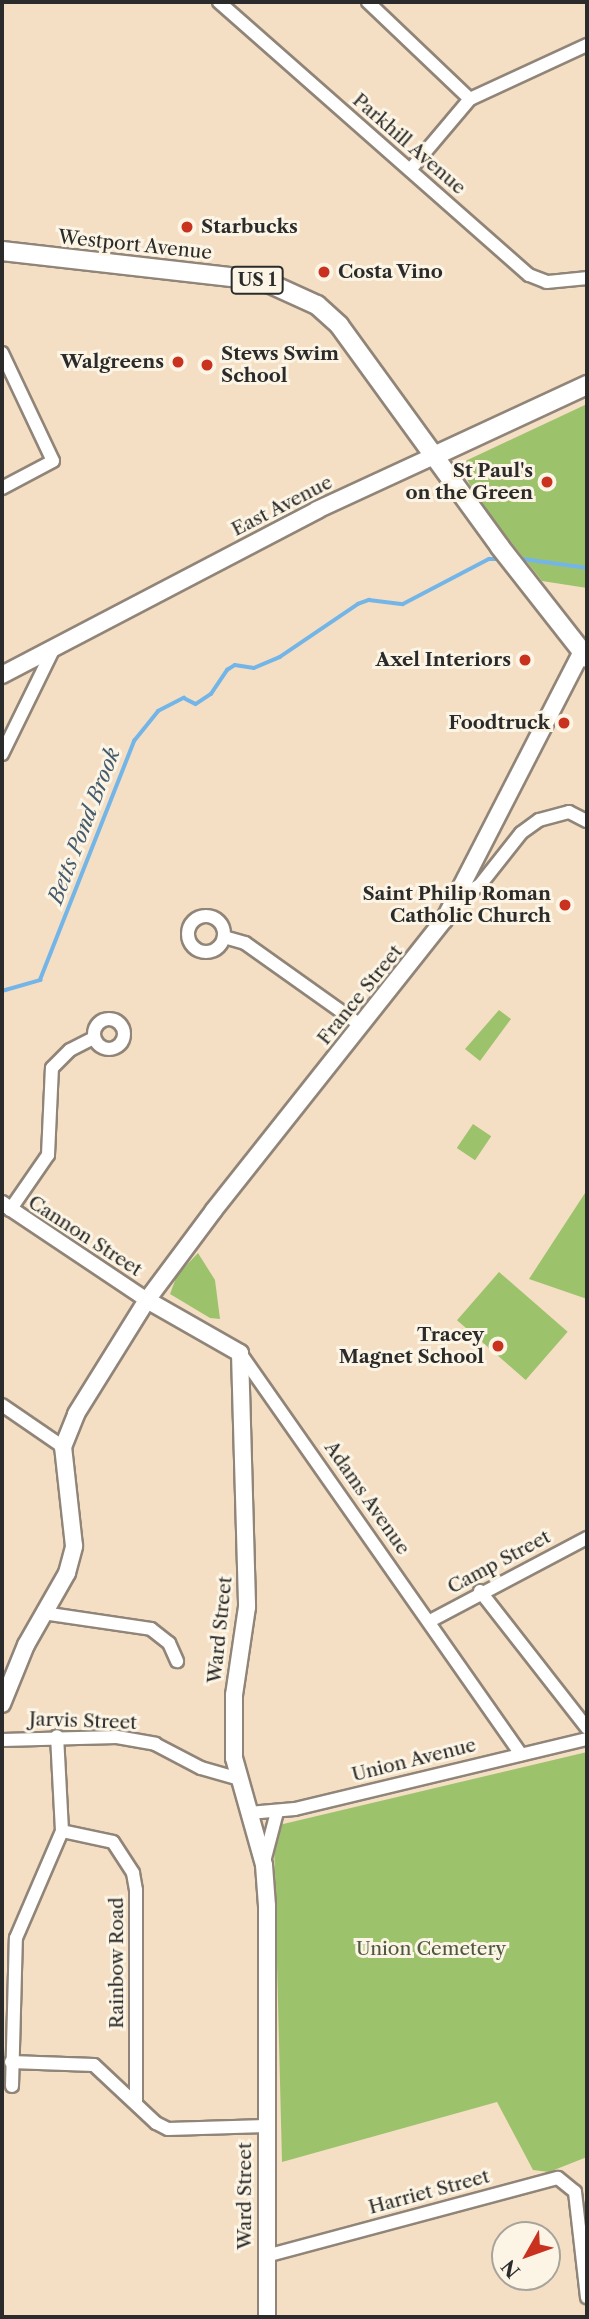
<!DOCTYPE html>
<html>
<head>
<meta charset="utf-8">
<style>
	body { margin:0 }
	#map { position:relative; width:589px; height:2319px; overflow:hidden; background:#f5dfc4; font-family:"Libre Caslon Text",serif }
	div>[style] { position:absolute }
	.green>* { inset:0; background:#9dc26c; transform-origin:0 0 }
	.stream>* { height:3.5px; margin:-1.75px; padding:0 1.75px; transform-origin:1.75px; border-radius:1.75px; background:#74b5e8 }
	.roads { filter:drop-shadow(2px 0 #908578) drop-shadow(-2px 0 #908578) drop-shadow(0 2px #908578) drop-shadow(0 -2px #908578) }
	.minor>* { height:12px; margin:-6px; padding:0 6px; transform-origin:6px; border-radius:6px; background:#fff }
	.minor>.ring { margin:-6px; padding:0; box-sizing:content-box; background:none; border:12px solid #fff; border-radius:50% }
	.tertiary>* { height:14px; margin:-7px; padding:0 7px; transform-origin:7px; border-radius:7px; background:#fff }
	.secondary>* { height:16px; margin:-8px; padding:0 8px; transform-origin:8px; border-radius:8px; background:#fff }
	.primary>* { height:18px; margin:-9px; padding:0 9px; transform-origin:9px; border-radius:9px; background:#fff }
	.dots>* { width:19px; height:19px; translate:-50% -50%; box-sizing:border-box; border:4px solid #fcf5e5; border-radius:50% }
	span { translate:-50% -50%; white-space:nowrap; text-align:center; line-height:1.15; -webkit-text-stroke:6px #fcf5e5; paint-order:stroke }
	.shield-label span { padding:2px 5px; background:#fcf5e5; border:2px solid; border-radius:5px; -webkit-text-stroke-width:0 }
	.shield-label { font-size:18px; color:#2b2b2b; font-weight:700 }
	.street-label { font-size:19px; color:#2b2b2b }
	.poi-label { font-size:19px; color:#2b2b2b; font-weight:700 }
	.left { translate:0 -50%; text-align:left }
	.right { translate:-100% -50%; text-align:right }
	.park-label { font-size:19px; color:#4d583e }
	.water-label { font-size:21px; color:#455b6d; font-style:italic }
	.frame { position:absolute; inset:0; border:4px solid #2b2b2b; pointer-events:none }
	.north { position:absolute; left:491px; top:2221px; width:70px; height:70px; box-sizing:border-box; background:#fcf5e5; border:2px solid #a8a49b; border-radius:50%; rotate:230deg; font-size:19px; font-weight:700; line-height:28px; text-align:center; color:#2b2b2b }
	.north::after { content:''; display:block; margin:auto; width:24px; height:32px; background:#c8321e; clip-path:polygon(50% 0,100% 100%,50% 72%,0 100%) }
</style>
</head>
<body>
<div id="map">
	<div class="green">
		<i style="clip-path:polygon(587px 404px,587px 588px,542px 581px,479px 502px,459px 464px)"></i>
		<i style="clip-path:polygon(499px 1010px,511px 1019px,480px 1061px,465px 1049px)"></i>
		<i style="left:473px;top:1124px;width:22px;height:29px;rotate:34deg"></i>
		<i style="clip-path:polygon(587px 1190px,587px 1299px,529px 1279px)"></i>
		<i style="clip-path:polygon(198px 1253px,215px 1280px,220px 1319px,210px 1318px,170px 1294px,177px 1275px)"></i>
		<i style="left:499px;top:1272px;width:91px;height:64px;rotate:41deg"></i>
		<i style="clip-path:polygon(587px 1752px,587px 2157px,549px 2172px,533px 2170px,497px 2102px,282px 2162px,274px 1843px,279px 1825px)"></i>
	</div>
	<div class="stream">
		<i style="left:516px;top:558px;width:72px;rotate:8deg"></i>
		<i style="left:2px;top:991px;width:40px;rotate:-16deg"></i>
		<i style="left:40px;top:980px;width:257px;rotate:-68.5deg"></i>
		<i style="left:134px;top:741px;width:38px;rotate:-51deg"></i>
		<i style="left:158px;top:711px;width:29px;rotate:-27deg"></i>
		<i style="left:184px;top:698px;width:13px;rotate:27deg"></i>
		<i style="left:196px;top:704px;width:18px;rotate:-34deg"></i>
		<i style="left:211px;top:694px;width:29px;rotate:-56deg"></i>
		<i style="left:227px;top:670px;width:9px;rotate:-32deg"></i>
		<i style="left:235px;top:665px;width:19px;rotate:9deg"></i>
		<i style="left:254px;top:668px;width:28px;rotate:-23deg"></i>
		<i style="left:280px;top:657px;width:94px;rotate:-34.2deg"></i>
		<i style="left:358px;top:604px;width:12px;rotate:-20deg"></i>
		<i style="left:369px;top:600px;width:34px;rotate:7deg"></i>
		<i style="left:403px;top:604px;width:97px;rotate:-27.6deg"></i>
		<i style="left:489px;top:559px;width:13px"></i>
	</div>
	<div class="roads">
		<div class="minor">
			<i style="left:219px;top:2px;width:413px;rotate:41.4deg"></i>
			<i style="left:529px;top:275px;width:19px;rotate:21deg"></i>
			<i style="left:547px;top:282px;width:40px;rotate:-5.7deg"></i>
			<i style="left:368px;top:2px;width:141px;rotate:43.6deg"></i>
			<i style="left:410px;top:170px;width:93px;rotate:-49.8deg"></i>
			<i style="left:470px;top:99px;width:129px;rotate:-24.8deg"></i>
			<i style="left:2px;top:353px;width:119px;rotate:64.7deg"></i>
			<i style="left:53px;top:461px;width:58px;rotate:152.1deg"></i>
			<i style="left:2px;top:754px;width:118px;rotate:-63.9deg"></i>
			<i style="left:455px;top:900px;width:29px;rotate:-31deg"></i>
			<i style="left:480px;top:885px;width:66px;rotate:-51.7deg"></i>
			<i style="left:521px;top:833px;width:22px;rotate:-36deg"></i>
			<i style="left:539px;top:820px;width:31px;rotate:-15deg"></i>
			<i style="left:569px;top:812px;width:20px;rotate:27deg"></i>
			<i class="ring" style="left:188px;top:916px;width:24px;height:24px"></i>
			<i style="left:224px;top:937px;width:22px;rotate:16deg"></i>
			<i style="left:245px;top:943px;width:143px;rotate:35.4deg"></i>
			<i class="ring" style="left:94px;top:1019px;width:18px;height:18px"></i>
			<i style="left:10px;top:1210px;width:67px;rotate:-55.4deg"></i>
			<i style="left:48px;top:1155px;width:87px;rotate:-87.4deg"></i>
			<i style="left:52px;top:1068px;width:25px;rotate:-45deg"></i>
			<i style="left:70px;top:1050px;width:27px;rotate:-27deg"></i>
			<i style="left:240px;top:1353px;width:490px;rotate:55deg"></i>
			<i style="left:2px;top:1405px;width:74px;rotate:34.5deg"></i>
			<i style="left:480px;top:1591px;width:174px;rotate:52deg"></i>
			<i style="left:43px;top:1613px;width:109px;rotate:8.4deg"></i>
			<i style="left:151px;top:1629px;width:23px;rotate:38deg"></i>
			<i style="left:169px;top:1643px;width:20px;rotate:66deg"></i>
			<i style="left:430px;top:1621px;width:178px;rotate:-27.9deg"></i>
			<i style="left:2px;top:1740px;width:115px;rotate:-1.5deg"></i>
			<i style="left:117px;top:1737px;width:39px;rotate:10deg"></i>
			<i style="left:155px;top:1744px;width:52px;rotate:27.6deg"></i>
			<i style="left:201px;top:1768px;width:41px;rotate:15.8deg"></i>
			<i style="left:249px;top:1813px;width:46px;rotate:-5deg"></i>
			<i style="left:295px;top:1809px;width:300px;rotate:-13.5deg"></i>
			<i style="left:62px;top:1831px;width:52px;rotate:12.2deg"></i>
			<i style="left:113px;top:1842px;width:37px;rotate:57deg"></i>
			<i style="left:133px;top:1873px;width:17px;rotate:80deg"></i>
			<i style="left:136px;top:1890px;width:212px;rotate:90deg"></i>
			<i style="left:265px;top:1858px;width:48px;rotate:-75.4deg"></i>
			<i style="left:11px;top:2062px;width:83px;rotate:2.1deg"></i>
			<i style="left:94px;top:2065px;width:85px;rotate:43.1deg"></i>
			<i style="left:156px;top:2123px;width:13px;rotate:27deg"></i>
			<i style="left:168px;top:2129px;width:98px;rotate:-1.8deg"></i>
			<i style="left:12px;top:2086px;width:148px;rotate:-88.5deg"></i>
			<i style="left:16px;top:1938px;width:116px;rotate:-66.7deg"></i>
			<i style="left:62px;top:1831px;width:95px;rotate:-93deg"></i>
			<i style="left:266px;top:2256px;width:302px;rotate:-15deg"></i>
			<i style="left:558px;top:2178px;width:22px;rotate:39deg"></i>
			<i style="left:575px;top:2192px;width:106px;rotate:83.5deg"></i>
		</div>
		<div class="tertiary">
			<i style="left:2px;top:1203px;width:174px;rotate:33.8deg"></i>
		</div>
		<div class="secondary">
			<i style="left:2px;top:675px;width:356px;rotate:-27.6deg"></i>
			<i style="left:317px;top:510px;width:129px;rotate:-24.8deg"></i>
			<i style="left:147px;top:1300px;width:107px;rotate:29.7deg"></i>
			<i style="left:240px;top:1353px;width:254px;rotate:88.4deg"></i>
			<i style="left:247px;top:1607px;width:89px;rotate:98.4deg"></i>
			<i style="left:234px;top:1695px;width:63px;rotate:90deg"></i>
			<i style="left:234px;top:1758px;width:111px;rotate:74.3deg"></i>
			<i style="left:264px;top:1865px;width:41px;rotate:85.8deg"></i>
			<i style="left:267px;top:1906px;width:411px;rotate:90deg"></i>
			<i style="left:2px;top:1704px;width:64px;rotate:-67.9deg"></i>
			<i style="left:26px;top:1645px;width:83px;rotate:-60.3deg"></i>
			<i style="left:67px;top:1573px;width:28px;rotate:-75deg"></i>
			<i style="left:74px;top:1546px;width:100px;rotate:-96.3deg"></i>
			<i style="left:63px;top:1447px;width:35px;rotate:-68deg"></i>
			<i style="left:76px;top:1414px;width:134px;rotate:-58.1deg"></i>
			<i style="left:147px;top:1300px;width:112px;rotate:-53.3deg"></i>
			<i style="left:214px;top:1210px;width:370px;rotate:-51.6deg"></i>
			<i style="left:444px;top:920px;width:302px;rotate:-62.8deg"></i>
		</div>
		<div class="primary">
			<i style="left:2px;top:251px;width:264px;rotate:6.5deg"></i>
			<i style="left:264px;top:281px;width:58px;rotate:24.4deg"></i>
			<i style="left:317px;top:305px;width:30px;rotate:42deg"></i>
			<i style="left:339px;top:325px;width:274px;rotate:54deg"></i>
			<i style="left:500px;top:547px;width:141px;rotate:51.9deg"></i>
			<i style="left:434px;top:456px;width:169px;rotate:-24.9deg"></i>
		</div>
	</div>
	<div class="dots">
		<i style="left:187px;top:227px;background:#c8321e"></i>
		<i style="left:324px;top:272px;background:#c8321e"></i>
		<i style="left:178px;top:362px;background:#c8321e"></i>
		<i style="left:207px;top:365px;background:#c8321e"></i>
		<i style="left:547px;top:482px;background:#c8321e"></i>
		<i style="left:525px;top:660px;background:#c8321e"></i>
		<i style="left:564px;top:723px;background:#c8321e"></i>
		<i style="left:565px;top:905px;background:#c8321e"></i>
		<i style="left:498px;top:1346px;background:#c8321e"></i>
	</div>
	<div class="shield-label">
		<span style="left:257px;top:280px">US 1</span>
	</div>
	<div class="street-label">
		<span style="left:409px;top:144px;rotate:41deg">Parkhill Avenue</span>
		<span style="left:135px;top:245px;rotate:6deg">Westport Avenue</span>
		<span style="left:282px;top:506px;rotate:-27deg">East Avenue</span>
		<span style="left:360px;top:995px;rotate:-51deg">France Street</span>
		<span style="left:85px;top:1236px;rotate:33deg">Cannon Street</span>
		<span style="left:367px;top:1498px;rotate:55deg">Adams Avenue</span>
		<span style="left:499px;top:1562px;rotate:-28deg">Camp Street</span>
		<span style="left:220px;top:1630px;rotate:-84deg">Ward Street</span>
		<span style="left:83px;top:1721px;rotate:2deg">Jarvis Street</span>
		<span style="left:414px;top:1760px;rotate:-14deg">Union Avenue</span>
		<span style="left:117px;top:1963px;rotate:-90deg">Rainbow Road</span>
		<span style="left:429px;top:2192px;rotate:-15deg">Harriet Street</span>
		<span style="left:245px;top:2196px;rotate:-90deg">Ward Street</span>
	</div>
	<div class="poi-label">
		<span class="left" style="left:201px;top:227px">Starbucks</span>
		<span class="left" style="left:338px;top:272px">Costa Vino</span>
		<span class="left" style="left:221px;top:365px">Stews Swim<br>School</span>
		<span class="right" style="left:164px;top:362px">Walgreens</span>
		<span class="right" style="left:533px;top:482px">St Paul's<br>on the Green</span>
		<span class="right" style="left:511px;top:660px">Axel Interiors</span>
		<span class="right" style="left:550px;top:723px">Foodtruck</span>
		<span class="right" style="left:551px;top:905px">Saint Philip Roman<br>Catholic Church</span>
		<span class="right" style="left:484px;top:1346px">Tracey<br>Magnet School</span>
	</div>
	<div class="park-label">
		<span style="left:431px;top:1949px">Union Cemetery</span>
	</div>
	<div class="water-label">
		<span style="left:84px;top:826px;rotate:-69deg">Betts Pond Brook</span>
	</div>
	<div class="frame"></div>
	<div class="north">N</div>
</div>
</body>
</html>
